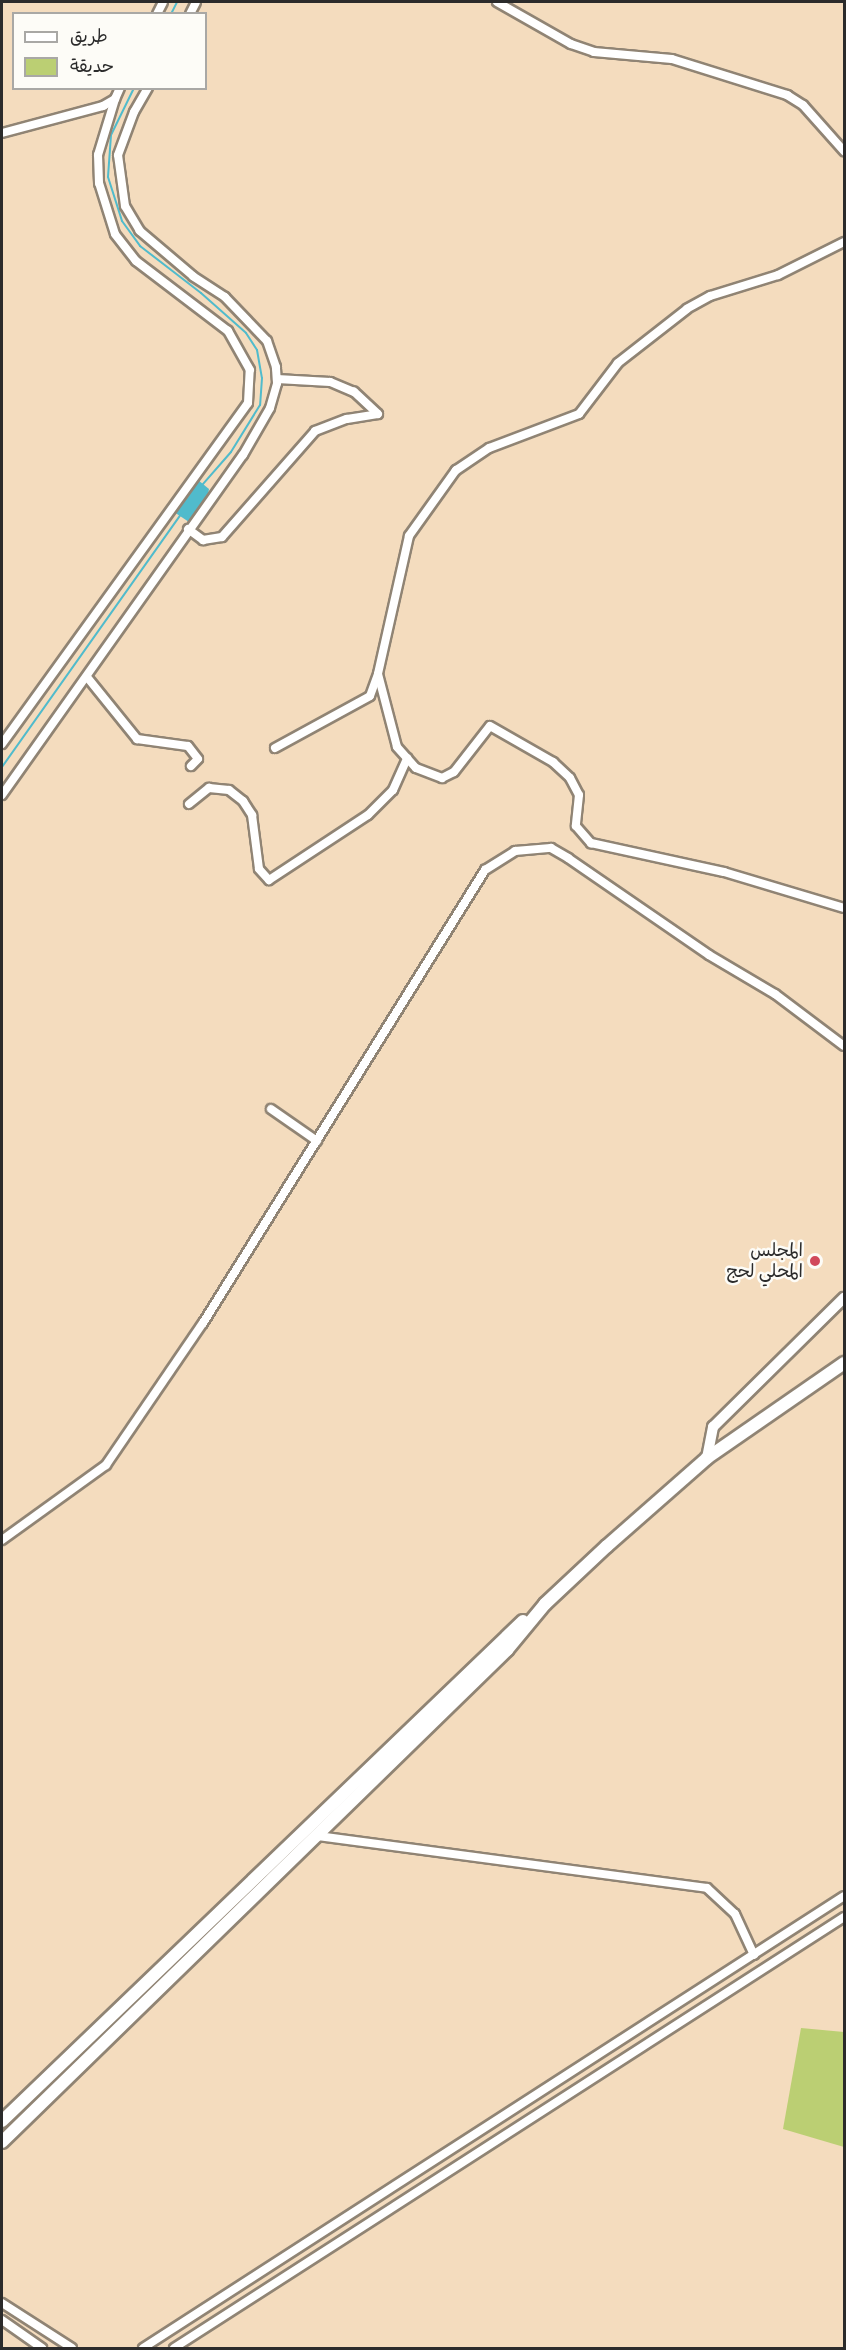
<!DOCTYPE html>
<html>
<head>
<meta charset="utf-8">
<style>
	body { margin:0 }
	#map { position:relative; width:846px; height:2350px; overflow:hidden; background:#f4dcbe; font-family:Delius,"Playpen Sans Arabic",sans-serif }
	div>[style] { position:absolute }
	.green>* { inset:0; background:#bbcf73 }
	.water>* { inset:0; background:#50bbcc }
	.stream>* { height:2px; margin:-1px; padding:0 1px; transform-origin:1px; border-radius:1px; background:#50bbcc }
	.roads { filter:drop-shadow(2px 0 #908474) drop-shadow(-2px 0 #908474) drop-shadow(0 2px #908474) drop-shadow(0 -2px #908474) }
	.minor>* { height:8px; margin:-4px; padding:0 4px; transform-origin:4px; border-radius:4px; background:#fff }
	.secondary>* { height:10px; margin:-5px; padding:0 5px; transform-origin:5px; border-radius:5px; background:#fff }
	.trunk>* { height:12px; margin:-6px; padding:0 6px; transform-origin:6px; border-radius:6px; background:#fff }
	.dots>* { width:16px; height:16px; translate:-50% -50%; box-sizing:border-box; border:3px solid #fdfcf7; border-radius:50% }
	span { translate:-50% -50%; white-space:nowrap; text-align:center; line-height:1.15; -webkit-text-stroke:5px #fdfcf7; paint-order:stroke }
	.poi-label { font-size:18px; color:#2b2b2b }
	.right { translate:-100% -50%; text-align:right }
	.frame { position:absolute; inset:0; border:3px solid #2b2b2b; pointer-events:none }
	.legend { position:absolute; left:12px; top:12px; width:195px; height:78px; box-sizing:border-box; background:#fdfcf7; border:2px solid #a9a8a5; margin:0; padding:8px 10px; list-style:none; font-size:18px; color:#2b2b2b }
	.legend li { display:flex; align-items:center; gap:12px; height:30px }
	.legend b { width:30px; border:2px solid #a9a8a5 }
</style>
</head>
<body>
<div id="map">
	<div class="green">
		<i style="clip-path:polygon(801px 2028px,844px 2032px,844px 2147px,783px 2129px)"></i>
	</div>
	<div class="water">
		<i style="clip-path:polygon(198px 480px,209px 489px,208px 495px,189px 522px,174px 512px,186px 491px)"></i>
	</div>
	<div class="stream">
		<i style="left:171px;top:14px;width:13px;rotate:-63deg"></i>
		<i style="left:134px;top:88px;width:52px;rotate:116.1deg"></i>
		<i style="left:111px;top:135px;width:42px;rotate:94.1deg"></i>
		<i style="left:108px;top:177px;width:46px;rotate:72.3deg"></i>
		<i style="left:122px;top:221px;width:31px;rotate:54deg"></i>
		<i style="left:140px;top:246px;width:77px;rotate:37.6deg"></i>
		<i style="left:201px;top:293px;width:60px;rotate:41.6deg"></i>
		<i style="left:246px;top:333px;width:20px;rotate:57deg"></i>
		<i style="left:257px;top:350px;width:28px;rotate:80deg"></i>
		<i style="left:262px;top:378px;width:27px;rotate:94deg"></i>
		<i style="left:260px;top:405px;width:55px;rotate:121.7deg"></i>
		<i style="left:231px;top:452px;width:43px;rotate:131.2deg"></i>
		<i style="left:2px;top:767px;width:308px;rotate:-54.7deg"></i>
	</div>
	<div class="roads">
		<div class="minor">
			<i style="left:497px;top:2px;width:85px;rotate:29.6deg"></i>
			<i style="left:571px;top:44px;width:24px;rotate:19deg"></i>
			<i style="left:594px;top:52px;width:78px;rotate:5.1deg"></i>
			<i style="left:672px;top:59px;width:121px;rotate:17.4deg"></i>
			<i style="left:787px;top:95px;width:19px;rotate:32deg"></i>
			<i style="left:803px;top:105px;width:62px;rotate:48.3deg"></i>
			<i style="left:157px;top:14px;width:13px;rotate:-63deg"></i>
			<i style="left:190px;top:14px;width:13px;rotate:-63deg"></i>
			<i style="left:2px;top:133px;width:105px;rotate:-15deg"></i>
			<i style="left:103px;top:106px;width:14px;rotate:-30deg"></i>
			<i style="left:115px;top:99px;width:12px;rotate:-66deg"></i>
			<i style="left:844px;top:242px;width:74px;rotate:153.4deg"></i>
			<i style="left:778px;top:275px;width:71px;rotate:162.8deg"></i>
			<i style="left:710px;top:296px;width:26px;rotate:151deg"></i>
			<i style="left:687px;top:309px;width:88px;rotate:142deg"></i>
			<i style="left:618px;top:363px;width:64px;rotate:127.4deg"></i>
			<i style="left:579px;top:414px;width:96px;rotate:159.3deg"></i>
			<i style="left:489px;top:448px;width:40px;rotate:146deg"></i>
			<i style="left:456px;top:470px;width:81px;rotate:125.5deg"></i>
			<i style="left:409px;top:536px;width:141px;rotate:102.7deg"></i>
			<i style="left:378px;top:674px;width:75px;rotate:75.4deg"></i>
			<i style="left:397px;top:747px;width:28px;rotate:48deg"></i>
			<i style="left:416px;top:768px;width:28px;rotate:21deg"></i>
			<i style="left:442px;top:778px;width:13px;rotate:-27deg"></i>
			<i style="left:454px;top:772px;width:58px;rotate:-52deg"></i>
			<i style="left:490px;top:726px;width:73px;rotate:29.7deg"></i>
			<i style="left:553px;top:762px;width:23px;rotate:43deg"></i>
			<i style="left:570px;top:778px;width:19px;rotate:62deg"></i>
			<i style="left:579px;top:795px;width:31px;rotate:96deg"></i>
			<i style="left:576px;top:826px;width:23px;rotate:49deg"></i>
			<i style="left:591px;top:843px;width:136px;rotate:12.3deg"></i>
			<i style="left:724px;top:872px;width:125px;rotate:16.7deg"></i>
			<i style="left:188px;top:529px;width:19px;rotate:36deg"></i>
			<i style="left:203px;top:540px;width:19px;rotate:-9deg"></i>
			<i style="left:222px;top:537px;width:141px;rotate:-48.7deg"></i>
			<i style="left:315px;top:431px;width:34px;rotate:-21deg"></i>
			<i style="left:347px;top:419px;width:31px;rotate:-9deg"></i>
			<i style="left:378px;top:414px;width:33px;rotate:-137deg"></i>
			<i style="left:354px;top:392px;width:26px;rotate:-157deg"></i>
			<i style="left:330px;top:382px;width:53px;rotate:-176.8deg"></i>
			<i style="left:87px;top:677px;width:80px;rotate:51.1deg"></i>
			<i style="left:137px;top:739px;width:51px;rotate:7.8deg"></i>
			<i style="left:188px;top:746px;width:16px;rotate:52deg"></i>
			<i style="left:198px;top:759px;width:10px;rotate:135deg"></i>
			<i style="left:2px;top:744px;width:420px;rotate:-54.2deg"></i>
			<i style="left:248px;top:403px;width:33px;rotate:-87deg"></i>
			<i style="left:250px;top:370px;width:45px;rotate:-119.4deg"></i>
			<i style="left:228px;top:331px;width:116px;rotate:-142.7deg"></i>
			<i style="left:136px;top:261px;width:34px;rotate:-128deg"></i>
			<i style="left:115px;top:234px;width:53px;rotate:-107.4deg"></i>
			<i style="left:99px;top:183px;width:28px;rotate:-92deg"></i>
			<i style="left:98px;top:155px;width:59px;rotate:-73.1deg"></i>
			<i style="left:275px;top:748px;width:108px;rotate:-28.7deg"></i>
			<i style="left:370px;top:696px;width:23px;rotate:-70deg"></i>
			<i style="left:2px;top:795px;width:417px;rotate:-54.7deg"></i>
			<i style="left:243px;top:455px;width:54px;rotate:-60.1deg"></i>
			<i style="left:270px;top:408px;width:26px;rotate:-74deg"></i>
			<i style="left:277px;top:383px;width:16px;rotate:-94deg"></i>
			<i style="left:276px;top:367px;width:28px;rotate:-109deg"></i>
			<i style="left:267px;top:341px;width:61px;rotate:-133.7deg"></i>
			<i style="left:225px;top:297px;width:38px;rotate:-147deg"></i>
			<i style="left:193px;top:276px;width:70px;rotate:-139.7deg"></i>
			<i style="left:140px;top:231px;width:29px;rotate:-121deg"></i>
			<i style="left:125px;top:206px;width:51px;rotate:-97.8deg"></i>
			<i style="left:118px;top:155px;width:46px;rotate:-69.6deg"></i>
			<i style="left:134px;top:112px;width:28px;rotate:-60deg"></i>
			<i style="left:189px;top:804px;width:26px;rotate:-39deg"></i>
			<i style="left:209px;top:788px;width:20px;rotate:6deg"></i>
			<i style="left:229px;top:790px;width:18px;rotate:38deg"></i>
			<i style="left:243px;top:801px;width:17px;rotate:57deg"></i>
			<i style="left:252px;top:815px;width:54px;rotate:82.6deg"></i>
			<i style="left:259px;top:869px;width:15px;rotate:48deg"></i>
			<i style="left:269px;top:880px;width:118px;rotate:-33.3deg"></i>
			<i style="left:368px;top:815px;width:35px;rotate:-45deg"></i>
			<i style="left:393px;top:790px;width:35px;rotate:-66deg"></i>
			<i style="left:271px;top:1109px;width:56px;rotate:34.8deg"></i>
			<i style="left:2px;top:1540px;width:128px;rotate:-35.8deg"></i>
			<i style="left:106px;top:1465px;width:172px;rotate:-55.7deg"></i>
			<i style="left:203px;top:1323px;width:534px;rotate:-58.1deg"></i>
			<i style="left:485px;top:870px;width:36px;rotate:-32deg"></i>
			<i style="left:515px;top:851px;width:36px;rotate:-5deg"></i>
			<i style="left:551px;top:848px;width:20px;rotate:30deg"></i>
			<i style="left:568px;top:858px;width:171px;rotate:34.5deg"></i>
			<i style="left:709px;top:955px;width:77px;rotate:30.6deg"></i>
			<i style="left:775px;top:994px;width:86px;rotate:37deg"></i>
			<i style="left:318px;top:1836px;width:392px;rotate:7.6deg"></i>
			<i style="left:707px;top:1888px;width:38px;rotate:43deg"></i>
			<i style="left:735px;top:1914px;width:45px;rotate:65.1deg"></i>
			<i style="left:2px;top:2303px;width:83px;rotate:32.7deg"></i>
			<i style="left:2px;top:2320px;width:49px;rotate:35deg"></i>
			<i style="left:143px;top:2348px;width:834px;rotate:-32.81deg"></i>
			<i style="left:174px;top:2348px;width:797px;rotate:-32.75deg"></i>
		</div>
		<div class="secondary">
			<i style="left:707px;top:1458px;width:32px;rotate:-79deg"></i>
			<i style="left:713px;top:1427px;width:184px;rotate:-44.6deg"></i>
		</div>
		<div class="trunk">
			<i style="left:2px;top:2121px;width:722px;rotate:-43.82deg"></i>
			<i style="left:2px;top:2142px;width:705px;rotate:-44.25deg"></i>
			<i style="left:507px;top:1650px;width:60px;rotate:-50.4deg"></i>
			<i style="left:545px;top:1604px;width:85px;rotate:-43.1deg"></i>
			<i style="left:607px;top:1546px;width:133px;rotate:-41.3deg"></i>
			<i style="left:707px;top:1458px;width:167px;rotate:-34.7deg"></i>
		</div>
	</div>
	<div class="dots">
		<i style="left:815px;top:1261px;background:#d1495b"></i>
	</div>
	<div class="poi-label">
		<span class="right" style="left:803px;top:1261px">المجلس<br>المحلي لحج</span>
	</div>
	<div class="frame"></div>
	<ul class="legend">
	<li><b style="height:8px;background:#fff"></b>طريق</li>
	<li><b style="height:16px;background:#bbcf73"></b>حديقة</li>
	</ul>
</div>
</body>
</html>
